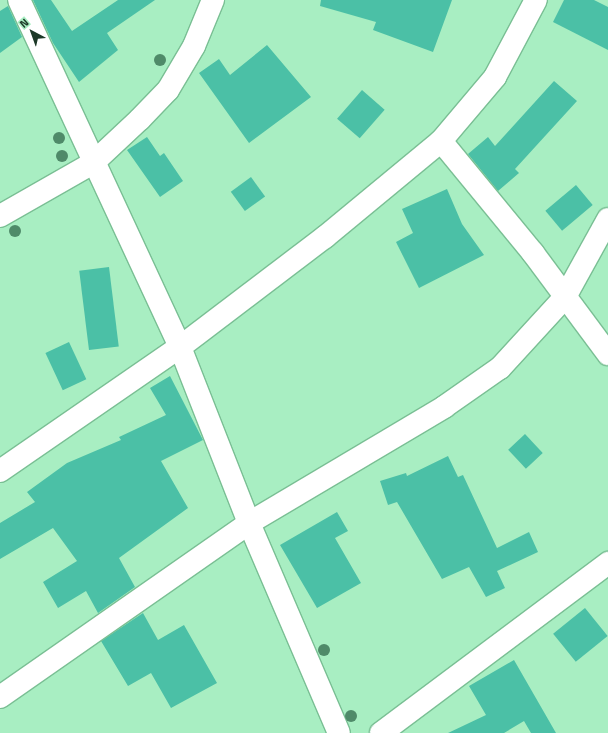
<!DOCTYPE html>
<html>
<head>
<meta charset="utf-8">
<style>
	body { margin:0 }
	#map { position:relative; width:608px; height:733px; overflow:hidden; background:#a8eec2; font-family:"Titillium Web",sans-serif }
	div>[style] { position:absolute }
	.building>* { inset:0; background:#4bc0a6; transform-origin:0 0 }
	.roads { filter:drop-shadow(1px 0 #7abf94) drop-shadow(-1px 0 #7abf94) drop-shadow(0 1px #7abf94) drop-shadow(0 -1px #7abf94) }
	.street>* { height:22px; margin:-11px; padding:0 11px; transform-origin:11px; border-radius:11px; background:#fff }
	.trees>* { width:12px; height:12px; margin:-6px; border-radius:50%; background:#4f8a69 }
	span { translate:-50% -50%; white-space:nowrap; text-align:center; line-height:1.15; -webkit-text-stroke:4px #a8eec2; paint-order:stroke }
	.north { position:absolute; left:12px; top:12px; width:40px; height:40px; -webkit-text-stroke:3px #a8eec2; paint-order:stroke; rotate:319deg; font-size:11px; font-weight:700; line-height:16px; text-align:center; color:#1d3928 }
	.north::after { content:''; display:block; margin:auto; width:14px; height:18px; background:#1d3928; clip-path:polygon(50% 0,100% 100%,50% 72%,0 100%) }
</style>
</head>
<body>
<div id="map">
	<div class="building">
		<i style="clip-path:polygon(33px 0,51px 0,72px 31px,118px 0,155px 0,107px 33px,118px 50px,79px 82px,53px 43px)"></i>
		<i style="clip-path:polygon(321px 0,452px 0,433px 52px,373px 30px,376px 22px,320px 6px)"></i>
		<i style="clip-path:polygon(564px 0,594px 0,608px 7px,608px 50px,553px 22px)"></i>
		<i style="clip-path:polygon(8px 6px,22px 37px,0 53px,0 11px)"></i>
		<i style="clip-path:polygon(267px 45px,311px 97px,249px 143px,199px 73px,219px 59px,230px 75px)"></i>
		<i style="clip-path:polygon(554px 81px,577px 101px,515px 169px,519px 173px,498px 191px,468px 154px,488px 137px,495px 146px)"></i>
		<i style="left:362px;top:90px;width:30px;height:38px;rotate:41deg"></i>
		<i style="clip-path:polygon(147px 137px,160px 156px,164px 153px,183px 181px,160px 197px,127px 150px)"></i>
		<i style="left:251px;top:177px;width:24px;height:25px;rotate:54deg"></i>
		<i style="left:576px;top:185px;width:26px;height:40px;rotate:50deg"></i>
		<i style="clip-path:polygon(447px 189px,462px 224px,484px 255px,419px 288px,396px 242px,413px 233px,402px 209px)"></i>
		<i style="left:109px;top:267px;width:80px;height:30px;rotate:83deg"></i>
		<i style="left:69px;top:342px;width:41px;height:26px;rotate:65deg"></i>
		<i style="clip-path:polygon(170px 376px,203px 440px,161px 461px,188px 508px,119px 558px,135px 587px,98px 613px,86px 591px,58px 608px,43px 582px,77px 561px,53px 528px,0 559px,0 523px,35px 502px,27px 492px,67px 463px,121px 440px,119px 437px,166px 415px,150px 388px)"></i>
		<i style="left:525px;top:434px;width:26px;height:23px;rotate:47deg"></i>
		<i style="clip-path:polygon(448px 456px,458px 477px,463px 475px,497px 548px,529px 532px,538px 552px,497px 571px,505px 588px,486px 597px,469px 567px,442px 579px,397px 502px,388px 505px,380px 481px,406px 473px,407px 476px)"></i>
		<i style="clip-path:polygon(337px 512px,348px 531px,335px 538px,361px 583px,317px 608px,280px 545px)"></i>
		<i style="left:585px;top:608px;width:36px;height:41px;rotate:51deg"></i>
		<i style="clip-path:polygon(143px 613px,158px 640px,184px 625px,217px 683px,171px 708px,151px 673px,128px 686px,101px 641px)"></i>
		<i style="clip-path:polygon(514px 660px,556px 733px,531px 733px,524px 721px,504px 733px,448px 733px,486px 715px,469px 686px)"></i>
	</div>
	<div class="roads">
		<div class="street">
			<i style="left:19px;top:0;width:383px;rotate:65.1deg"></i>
			<i style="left:180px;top:347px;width:189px;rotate:68.6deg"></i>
			<i style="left:249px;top:523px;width:228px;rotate:66.8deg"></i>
			<i style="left:441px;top:141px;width:145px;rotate:50.6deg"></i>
			<i style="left:533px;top:253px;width:126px;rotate:53.4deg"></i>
			<i style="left:0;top:216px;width:107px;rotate:-29.7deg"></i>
			<i style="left:93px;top:163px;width:64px;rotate:-43.1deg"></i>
			<i style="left:140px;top:119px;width:40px;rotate:-46deg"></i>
			<i style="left:168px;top:90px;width:51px;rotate:-59.4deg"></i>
			<i style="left:194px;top:46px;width:50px;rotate:-67.6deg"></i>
			<i style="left:0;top:471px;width:219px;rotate:-34.6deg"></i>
			<i style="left:180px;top:347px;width:182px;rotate:-37.2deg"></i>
			<i style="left:325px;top:237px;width:151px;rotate:-39.6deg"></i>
			<i style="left:441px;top:141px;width:84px;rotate:-49.8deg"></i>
			<i style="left:495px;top:77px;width:87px;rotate:-62deg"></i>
			<i style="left:0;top:697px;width:304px;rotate:-34.9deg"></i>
			<i style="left:249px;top:523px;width:227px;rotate:-30.7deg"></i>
			<i style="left:444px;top:407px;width:68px;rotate:-34.9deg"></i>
			<i style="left:500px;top:368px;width:96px;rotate:-47.5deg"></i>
			<i style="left:565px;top:297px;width:89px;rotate:-61.1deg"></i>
			<i style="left:381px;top:733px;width:284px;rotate:-36.8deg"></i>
		</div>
	</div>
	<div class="trees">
		<i style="left:160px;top:60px"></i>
		<i style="left:59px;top:138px"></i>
		<i style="left:62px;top:156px"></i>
		<i style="left:15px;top:231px"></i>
		<i style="left:324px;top:650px"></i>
		<i style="left:351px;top:716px"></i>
	</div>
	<div class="north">N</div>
</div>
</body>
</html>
